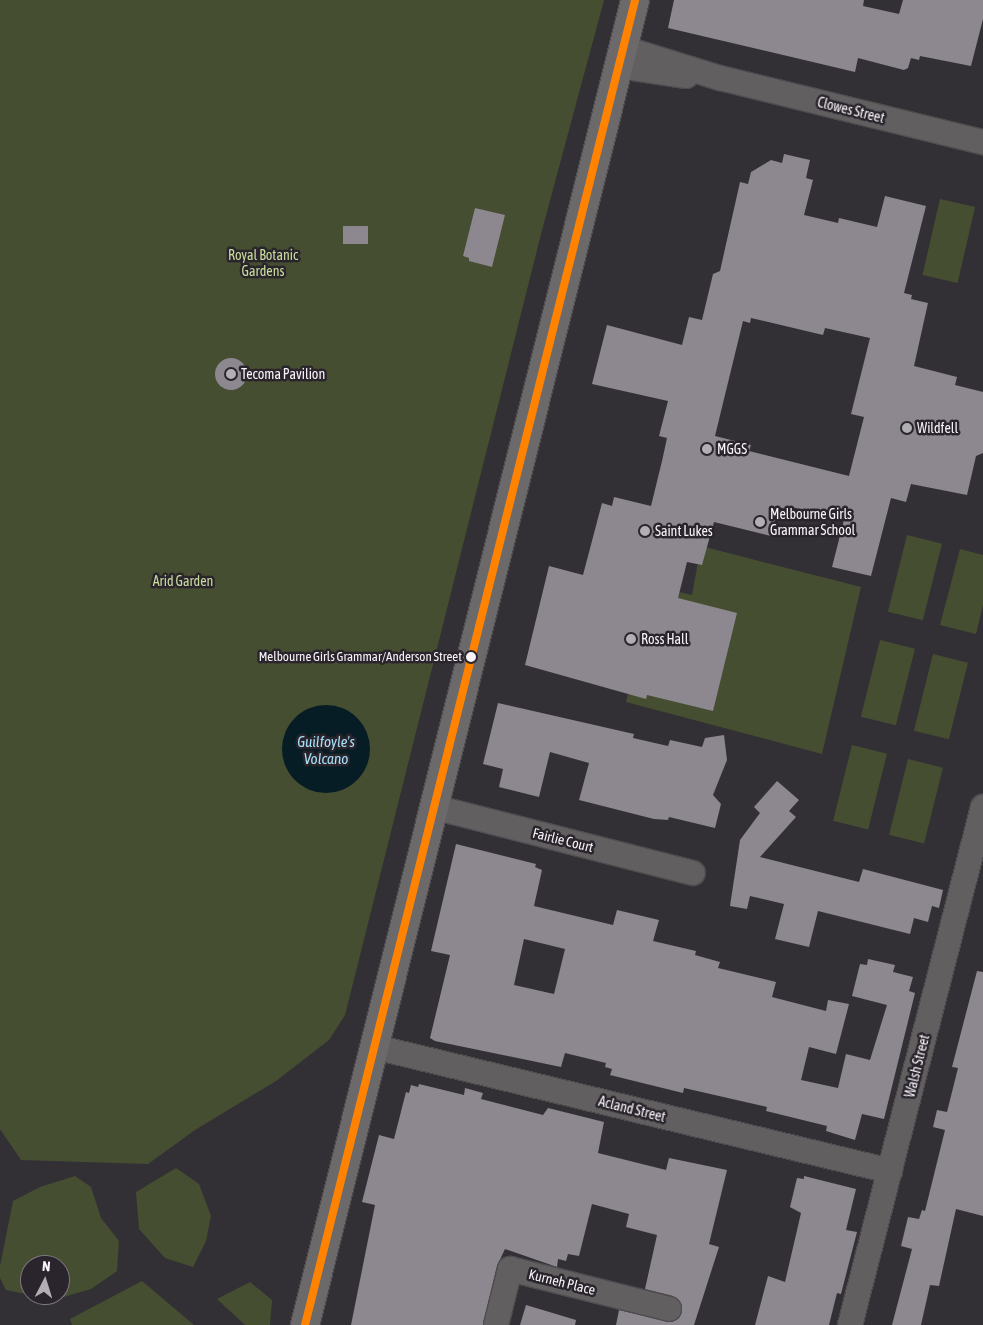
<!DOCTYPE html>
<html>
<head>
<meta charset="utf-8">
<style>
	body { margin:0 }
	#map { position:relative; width:983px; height:1325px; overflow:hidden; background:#333035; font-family:"Asap Condensed",sans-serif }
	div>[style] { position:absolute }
	.green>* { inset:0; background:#454e31; transform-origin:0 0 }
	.water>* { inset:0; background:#071d26 }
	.round { border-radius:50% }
	.building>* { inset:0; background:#8d8790; transform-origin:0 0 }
	.roads { filter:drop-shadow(1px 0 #4e4c4f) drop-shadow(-1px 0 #4e4c4f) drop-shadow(0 1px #4e4c4f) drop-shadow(0 -1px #4e4c4f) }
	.street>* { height:24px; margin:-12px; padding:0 12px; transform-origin:12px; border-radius:12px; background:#615f60 }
	.secondary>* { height:28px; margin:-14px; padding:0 14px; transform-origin:14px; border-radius:14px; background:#6c696b }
	.bus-1>* { height:8px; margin:-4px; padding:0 4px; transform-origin:4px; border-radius:4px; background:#ff8200 }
	.dots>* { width:14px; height:14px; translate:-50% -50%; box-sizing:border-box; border:2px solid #2a252c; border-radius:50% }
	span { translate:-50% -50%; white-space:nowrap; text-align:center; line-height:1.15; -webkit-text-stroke:5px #2a252c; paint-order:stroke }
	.bus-label { font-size:13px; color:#f7f3f8 }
	.right { translate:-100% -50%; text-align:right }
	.street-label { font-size:14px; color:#f7f3f8 }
	.park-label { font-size:14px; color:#c8dd9c }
	.poi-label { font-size:14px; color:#f7f3f8 }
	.left { translate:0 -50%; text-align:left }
	.water-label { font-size:15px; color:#a4e0f9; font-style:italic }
	.north { position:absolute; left:20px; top:1255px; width:50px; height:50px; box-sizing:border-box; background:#2a252c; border:1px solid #7c777e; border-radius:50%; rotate:5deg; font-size:14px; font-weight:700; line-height:20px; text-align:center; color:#f7f3f8 }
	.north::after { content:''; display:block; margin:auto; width:18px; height:22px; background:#b2afb4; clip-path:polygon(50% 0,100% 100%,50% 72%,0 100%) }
</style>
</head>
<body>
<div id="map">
	<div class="green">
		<i style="clip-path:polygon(0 0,604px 0,541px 234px,345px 1015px,329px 1040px,276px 1081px,195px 1130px,148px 1164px,21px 1160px,0 1129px)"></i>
		<i style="left:940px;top:199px;width:36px;height:78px;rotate:13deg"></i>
		<i style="left:907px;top:535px;width:36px;height:79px;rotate:14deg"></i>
		<i style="clip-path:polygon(701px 546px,861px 587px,822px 754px,626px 702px,653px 586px,692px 595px)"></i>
		<i style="clip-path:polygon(960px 549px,983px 555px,983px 605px,976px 634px,940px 625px)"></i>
		<i style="left:880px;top:640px;width:36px;height:79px;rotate:14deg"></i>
		<i style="left:933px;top:654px;width:36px;height:79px;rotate:14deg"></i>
		<i style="left:852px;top:745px;width:36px;height:78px;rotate:14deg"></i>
		<i style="left:908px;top:759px;width:36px;height:78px;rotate:14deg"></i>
		<i style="clip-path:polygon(176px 1168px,199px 1184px,211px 1216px,206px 1241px,193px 1267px,165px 1258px,139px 1229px,136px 1192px)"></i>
		<i style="clip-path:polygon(75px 1176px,91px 1187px,101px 1218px,119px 1241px,117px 1271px,91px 1289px,53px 1300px,31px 1295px,60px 1295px,60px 1265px,30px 1265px,30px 1295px,6px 1290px,0 1278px,0 1266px,13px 1201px,40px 1187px)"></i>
		<i style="clip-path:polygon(142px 1281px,194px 1325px,72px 1325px,70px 1319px)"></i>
		<i style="clip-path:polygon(250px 1282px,272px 1300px,270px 1325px,245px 1325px,217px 1299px)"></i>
	</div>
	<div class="water">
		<i class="round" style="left:282px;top:705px;width:88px;height:88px"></i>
	</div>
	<div class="building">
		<i style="clip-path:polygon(674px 0,864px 0,863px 6px,899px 14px,903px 0,983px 0,983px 19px,971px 66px,920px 56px,919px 60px,911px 58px,908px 68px,904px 70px,858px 58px,855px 72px,668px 28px)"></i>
		<i style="clip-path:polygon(evenodd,784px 154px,810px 160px,806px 178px,813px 180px,804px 215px,838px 223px,839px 218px,877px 227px,885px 196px,926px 206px,904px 293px,912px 295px,911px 299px,928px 303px,914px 366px,957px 377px,955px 385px,983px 392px,983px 453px,976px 456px,967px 495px,911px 484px,906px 502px,891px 498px,871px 576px,832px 567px,844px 520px,792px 507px,791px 510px,778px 507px,771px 536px,714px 522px,702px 565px,687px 562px,678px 598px,737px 613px,713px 711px,647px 695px,646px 699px,525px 665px,549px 566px,583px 575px,602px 503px,612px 506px,614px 497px,651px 506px,662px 461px,667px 438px,659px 436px,668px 401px,592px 384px,607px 325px,682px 345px,689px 317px,702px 320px,713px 274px,720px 271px,740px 182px,748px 184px,751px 172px,771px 160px,782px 163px,784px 154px,751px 318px,823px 335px,825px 328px,870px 338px,851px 414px,864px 417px,849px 476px,749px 451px,751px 445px,715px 436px,743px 321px,750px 323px,751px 318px)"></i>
		<i style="clip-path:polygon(475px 208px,505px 215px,492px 267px,469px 261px,469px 258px,463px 256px)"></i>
		<i style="left:343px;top:226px;width:25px;height:18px"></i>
		<i class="round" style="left:215px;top:358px;width:32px;height:32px"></i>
		<i style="clip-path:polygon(498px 703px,634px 734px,633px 738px,668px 746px,670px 740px,702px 747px,705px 738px,724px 735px,727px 760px,713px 795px,721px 804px,715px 828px,669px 817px,668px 820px,654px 819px,579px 800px,589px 763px,550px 752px,539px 797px,499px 787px,503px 769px,483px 764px)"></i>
		<i style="clip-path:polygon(777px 781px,799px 800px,789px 811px,796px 817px,760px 857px,859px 882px,863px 869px,943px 890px,939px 908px,932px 906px,928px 922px,914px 918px,910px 934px,818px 911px,809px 947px,775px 939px,784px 904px,750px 896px,747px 909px,730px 906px,740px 840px,760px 813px,754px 807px)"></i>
		<i style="clip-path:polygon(evenodd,456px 844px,536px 864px,535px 867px,542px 870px,534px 906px,613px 925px,617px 910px,659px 920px,653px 941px,696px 951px,695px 955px,720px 962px,718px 968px,776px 982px,772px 997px,826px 1011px,828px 1000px,849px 1004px,836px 1054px,809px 1047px,801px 1080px,838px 1088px,846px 1054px,870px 1060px,887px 1005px,852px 996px,860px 964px,867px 965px,868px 959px,895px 965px,893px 972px,913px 977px,909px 991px,915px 993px,884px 1119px,862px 1114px,855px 1140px,826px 1131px,827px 1126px,766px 1111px,767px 1107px,684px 1088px,683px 1093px,610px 1075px,612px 1069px,605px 1067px,606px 1063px,565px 1053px,561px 1067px,435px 1041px,430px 1038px,450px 955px,431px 951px,456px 844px,524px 939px,565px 949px,554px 994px,514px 985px,524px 939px)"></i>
		<i style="clip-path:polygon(977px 971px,983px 972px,983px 1216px,956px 1209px,939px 1286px,930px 1285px,921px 1325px,892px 1325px,912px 1249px,901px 1246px,908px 1217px,919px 1219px,922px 1210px,925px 1211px,945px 1130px,933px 1127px,937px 1110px,947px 1112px,958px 1068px,952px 1067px)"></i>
		<i style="clip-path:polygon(419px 1084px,464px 1095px,465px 1088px,483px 1093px,481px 1099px,543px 1115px,548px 1108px,604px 1122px,598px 1153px,666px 1170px,669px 1158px,727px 1170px,709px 1244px,719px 1247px,694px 1325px,616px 1325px,619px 1310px,672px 1322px,679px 1318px,682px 1306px,673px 1296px,645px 1289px,657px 1235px,626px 1227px,629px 1214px,592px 1204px,579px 1256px,568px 1254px,566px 1261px,558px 1259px,557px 1267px,505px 1249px,497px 1266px,483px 1325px,351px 1325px,375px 1205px,362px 1202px,379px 1135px,394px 1139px,406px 1092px,409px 1093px,411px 1085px,418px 1087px)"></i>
		<i style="clip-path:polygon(804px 1176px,856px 1189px,846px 1230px,857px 1232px,841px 1294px,837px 1293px,829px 1325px,755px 1325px,768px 1276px,785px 1282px,801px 1213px,790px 1207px,797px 1178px,804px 1179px)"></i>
		<i style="clip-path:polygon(526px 1305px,576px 1320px,575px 1325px,520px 1325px)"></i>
	</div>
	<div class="roads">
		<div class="street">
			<i style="left:623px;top:48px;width:102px;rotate:17.2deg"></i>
			<i style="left:720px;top:78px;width:271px;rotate:13.7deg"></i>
			<i style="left:618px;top:66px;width:69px;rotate:8.4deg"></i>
			<i style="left:434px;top:807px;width:267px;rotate:14.3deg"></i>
			<i style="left:375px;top:1047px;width:530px;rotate:13.54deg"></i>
			<i style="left:496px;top:1325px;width:58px;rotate:-76deg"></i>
			<i style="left:510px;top:1269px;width:164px;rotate:14.1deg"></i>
			<i style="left:850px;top:1325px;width:535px;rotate:-75.6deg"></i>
		</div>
		<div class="secondary">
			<i style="left:305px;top:1325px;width:1365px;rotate:-76.01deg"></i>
		</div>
	</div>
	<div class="bus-1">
		<i style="left:305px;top:1325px;width:1365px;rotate:-76.01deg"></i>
	</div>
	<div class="dots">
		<i style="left:231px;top:374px;background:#b2afb4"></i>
		<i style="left:907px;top:428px;background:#b2afb4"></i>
		<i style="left:707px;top:449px;background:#b2afb4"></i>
		<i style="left:760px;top:522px;background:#b2afb4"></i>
		<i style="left:645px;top:531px;background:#b2afb4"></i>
		<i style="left:631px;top:639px;background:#b2afb4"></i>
		<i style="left:471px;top:657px;background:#f7f3f8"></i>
	</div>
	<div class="bus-label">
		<span class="right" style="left:462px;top:657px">Melbourne Girls Grammar/Anderson Street</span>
	</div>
	<div class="street-label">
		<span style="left:851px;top:110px;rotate:14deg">Clowes Street</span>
		<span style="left:563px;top:840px;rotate:14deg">Fairlie Court</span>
		<span style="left:917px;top:1066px;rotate:-76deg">Walsh Street</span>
		<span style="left:632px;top:1109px;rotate:14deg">Acland Street</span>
		<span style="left:562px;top:1282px;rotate:14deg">Kurneh Place</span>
	</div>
	<div class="park-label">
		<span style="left:263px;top:263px">Royal Botanic<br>Gardens</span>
		<span style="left:183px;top:581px">Arid Garden</span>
	</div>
	<div class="poi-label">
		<span class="left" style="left:241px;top:374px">Tecoma Pavilion</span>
		<span class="left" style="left:917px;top:428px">Wildfell</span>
		<span class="left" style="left:717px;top:449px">MGGS</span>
		<span class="left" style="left:770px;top:522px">Melbourne Girls<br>Grammar School</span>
		<span class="left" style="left:655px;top:531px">Saint Lukes</span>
		<span class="left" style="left:641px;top:639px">Ross Hall</span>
	</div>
	<div class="water-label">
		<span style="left:326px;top:750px">Guilfoyle's<br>Volcano</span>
	</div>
	<div class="north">N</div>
</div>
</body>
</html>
